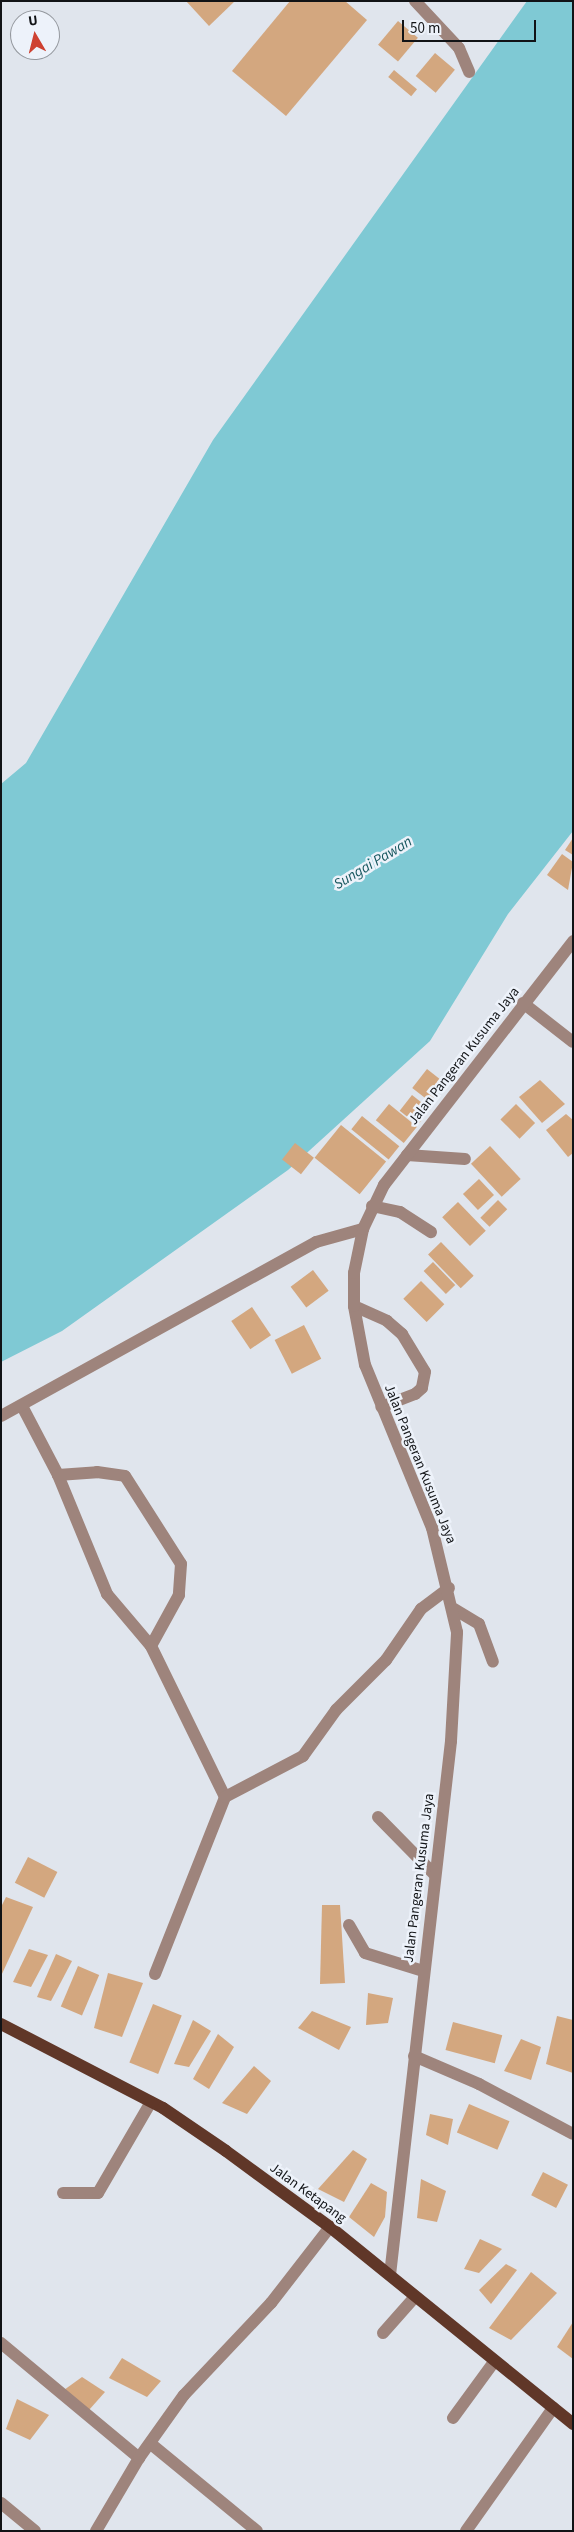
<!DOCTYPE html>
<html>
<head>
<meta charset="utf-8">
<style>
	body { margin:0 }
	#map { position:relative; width:574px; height:2532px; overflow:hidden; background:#e0e5ed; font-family:"Source Sans 3",sans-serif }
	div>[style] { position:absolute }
	.water>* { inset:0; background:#7fc9d4 }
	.building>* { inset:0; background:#d3a77f; transform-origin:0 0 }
	.minor>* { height:12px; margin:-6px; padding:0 6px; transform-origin:6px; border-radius:6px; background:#9e847c }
	.major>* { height:12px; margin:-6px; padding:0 6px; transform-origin:6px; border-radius:6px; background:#603728 }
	span { translate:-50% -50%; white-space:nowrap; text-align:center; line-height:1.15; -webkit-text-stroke:5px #edf2fa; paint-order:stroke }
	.street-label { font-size:14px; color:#111316 }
	.water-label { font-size:15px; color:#17575f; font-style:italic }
	.frame { position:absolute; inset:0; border:2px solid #111316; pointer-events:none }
	.north { position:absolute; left:10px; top:10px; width:50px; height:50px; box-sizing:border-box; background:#edf2fa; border:1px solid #95999f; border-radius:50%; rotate:352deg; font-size:14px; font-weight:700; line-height:20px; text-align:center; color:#111316 }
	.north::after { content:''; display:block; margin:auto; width:18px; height:22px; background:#ce4131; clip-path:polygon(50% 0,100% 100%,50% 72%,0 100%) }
	.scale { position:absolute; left:402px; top:20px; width:134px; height:22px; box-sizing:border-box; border:2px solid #111316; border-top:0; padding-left:6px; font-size:15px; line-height:18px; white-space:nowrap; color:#111316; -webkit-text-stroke:4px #edf2fa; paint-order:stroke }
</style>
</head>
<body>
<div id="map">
	<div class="water">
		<i style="clip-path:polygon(527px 1px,573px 1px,573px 831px,508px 914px,430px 1041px,288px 1170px,62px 1331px,1px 1362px,1px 784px,26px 763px,213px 440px)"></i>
	</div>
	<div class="building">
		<i style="clip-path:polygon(186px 1px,235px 1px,209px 26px)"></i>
		<i style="clip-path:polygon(290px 1px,345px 1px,367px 20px,286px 116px,232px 71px)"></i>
		<i style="left:398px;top:21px;width:26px;height:31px;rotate:40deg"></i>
		<i style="left:435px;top:53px;width:26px;height:30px;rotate:40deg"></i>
		<i style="left:394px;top:70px;width:30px;height:9px;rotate:40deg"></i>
		<i style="clip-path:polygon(573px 838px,573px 855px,565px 850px)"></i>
		<i style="clip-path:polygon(562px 854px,573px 862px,568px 890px,547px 875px)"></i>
		<i style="left:427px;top:1069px;width:23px;height:24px;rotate:38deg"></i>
		<i style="clip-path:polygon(540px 1080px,565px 1104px,542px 1123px,519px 1097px)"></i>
		<i style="left:412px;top:1095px;width:23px;height:20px;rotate:38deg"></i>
		<i style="left:389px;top:1104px;width:36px;height:21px;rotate:39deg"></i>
		<i style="left:516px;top:1104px;width:27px;height:22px;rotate:45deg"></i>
		<i style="clip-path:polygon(566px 1114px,573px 1120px,573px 1153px,568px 1157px,546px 1130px)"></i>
		<i style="left:362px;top:1116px;width:48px;height:17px;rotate:39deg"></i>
		<i style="left:341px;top:1125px;width:58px;height:42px;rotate:39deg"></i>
		<i style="left:295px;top:1143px;width:24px;height:21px;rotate:38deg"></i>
		<i style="left:490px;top:1146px;width:45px;height:26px;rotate:47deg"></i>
		<i style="left:479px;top:1179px;width:22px;height:22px;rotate:47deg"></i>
		<i style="left:498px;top:1200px;width:13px;height:25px;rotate:45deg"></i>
		<i style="left:458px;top:1202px;width:40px;height:22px;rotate:46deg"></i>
		<i style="left:441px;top:1242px;width:47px;height:18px;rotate:46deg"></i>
		<i style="left:433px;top:1262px;width:32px;height:13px;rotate:46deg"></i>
		<i style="left:313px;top:1270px;width:26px;height:28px;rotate:53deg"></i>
		<i style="left:421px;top:1281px;width:33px;height:25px;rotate:45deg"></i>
		<i style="left:252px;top:1307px;width:34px;height:25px;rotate:56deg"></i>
		<i style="left:304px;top:1325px;width:38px;height:33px;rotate:63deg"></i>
		<i style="left:28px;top:1857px;width:33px;height:29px;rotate:27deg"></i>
		<i style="clip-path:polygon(6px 1897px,33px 1907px,1px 1976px,1px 1907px)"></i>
		<i style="clip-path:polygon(322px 1905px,340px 1905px,345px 1983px,320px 1984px)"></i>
		<i style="clip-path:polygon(29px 1949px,48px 1955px,31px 1987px,13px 1982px)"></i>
		<i style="clip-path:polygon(56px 1954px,72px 1961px,51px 2001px,37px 1997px)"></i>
		<i style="left:78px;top:1966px;width:23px;height:44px;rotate:23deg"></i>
		<i style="clip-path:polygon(108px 1973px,143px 1983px,122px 2037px,94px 2028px)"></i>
		<i style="clip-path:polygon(368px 1993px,393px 1998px,388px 2023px,366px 2025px)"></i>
		<i style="left:153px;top:2004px;width:31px;height:63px;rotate:22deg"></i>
		<i style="clip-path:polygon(312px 2011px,351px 2027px,339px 2050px,298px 2028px)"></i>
		<i style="clip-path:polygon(557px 2016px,573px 2020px,573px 2073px,546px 2064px)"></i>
		<i style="clip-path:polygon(193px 2020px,211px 2031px,189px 2067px,174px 2064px)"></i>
		<i style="left:453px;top:2022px;width:51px;height:29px;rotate:15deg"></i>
		<i style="clip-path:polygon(218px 2034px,234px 2047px,209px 2089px,193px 2079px)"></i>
		<i style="clip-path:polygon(521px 2039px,541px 2047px,531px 2080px,504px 2071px)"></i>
		<i style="clip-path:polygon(254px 2066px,271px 2081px,247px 2114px,222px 2103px)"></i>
		<i style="left:469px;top:2104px;width:44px;height:31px;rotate:23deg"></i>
		<i style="clip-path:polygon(430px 2114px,453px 2119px,448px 2145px,426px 2135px)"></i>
		<i style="clip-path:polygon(353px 2150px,367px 2159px,344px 2202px,318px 2189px)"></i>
		<i style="left:543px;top:2172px;width:28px;height:26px;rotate:27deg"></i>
		<i style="clip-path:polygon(421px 2179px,446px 2191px,437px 2222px,417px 2218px)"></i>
		<i style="clip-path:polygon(371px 2183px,387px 2192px,385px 2217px,374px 2237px,349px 2217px)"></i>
		<i style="clip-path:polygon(480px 2239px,502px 2249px,479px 2273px,464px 2269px)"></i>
		<i style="clip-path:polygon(506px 2264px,517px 2270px,491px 2304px,479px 2290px)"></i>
		<i style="clip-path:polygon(531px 2272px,557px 2293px,511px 2340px,489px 2328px)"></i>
		<i style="clip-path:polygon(573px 2322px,573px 2359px,557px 2347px)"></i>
		<i style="clip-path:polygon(122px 2358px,161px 2381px,147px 2397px,109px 2378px)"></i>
		<i style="clip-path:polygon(82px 2377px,105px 2392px,89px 2410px,64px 2390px)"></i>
		<i style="clip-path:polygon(17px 2399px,49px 2415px,30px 2440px,6px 2429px)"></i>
	</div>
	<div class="minor">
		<i style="left:415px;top:1px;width:64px;rotate:46.9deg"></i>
		<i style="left:459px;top:48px;width:26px;rotate:67deg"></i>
		<i style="left:523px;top:1003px;width:63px;rotate:38deg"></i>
		<i style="left:407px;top:1155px;width:58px;rotate:3.9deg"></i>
		<i style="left:372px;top:1206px;width:29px;rotate:12deg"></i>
		<i style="left:400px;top:1212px;width:37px;rotate:33deg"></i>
		<i style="left:354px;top:1306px;width:36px;rotate:24deg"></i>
		<i style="left:387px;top:1321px;width:20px;rotate:41deg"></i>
		<i style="left:402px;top:1334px;width:44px;rotate:58.8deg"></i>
		<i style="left:425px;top:1372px;width:16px;rotate:101deg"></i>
		<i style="left:422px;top:1388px;width:9px;rotate:139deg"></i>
		<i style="left:415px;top:1394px;width:36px;rotate:159deg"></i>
		<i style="left:22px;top:1406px;width:78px;rotate:62.4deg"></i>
		<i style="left:58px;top:1475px;width:129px;rotate:67.6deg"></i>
		<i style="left:107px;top:1594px;width:68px;rotate:49.8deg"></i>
		<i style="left:151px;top:1646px;width:168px;rotate:63.9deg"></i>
		<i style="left:1px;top:1416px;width:360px;rotate:-28.9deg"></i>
		<i style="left:316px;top:1242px;width:49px;rotate:-15.5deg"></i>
		<i style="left:58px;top:1475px;width:39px;rotate:-4deg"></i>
		<i style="left:97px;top:1472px;width:28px;rotate:8deg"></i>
		<i style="left:125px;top:1476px;width:104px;rotate:57.5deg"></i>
		<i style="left:181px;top:1564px;width:31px;rotate:94deg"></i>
		<i style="left:179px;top:1595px;width:58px;rotate:118.8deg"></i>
		<i style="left:454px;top:1609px;width:29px;rotate:31deg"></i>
		<i style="left:479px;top:1624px;width:40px;rotate:69.8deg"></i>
		<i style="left:378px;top:1817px;width:81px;rotate:45.5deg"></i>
		<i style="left:349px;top:1925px;width:32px;rotate:60deg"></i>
		<i style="left:365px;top:1953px;width:61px;rotate:17.2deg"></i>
		<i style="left:155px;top:1974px;width:190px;rotate:-68.4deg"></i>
		<i style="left:225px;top:1797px;width:88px;rotate:-27.7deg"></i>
		<i style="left:303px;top:1756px;width:57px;rotate:-54.3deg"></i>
		<i style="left:336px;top:1710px;width:71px;rotate:-45deg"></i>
		<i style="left:386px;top:1660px;width:62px;rotate:-55.5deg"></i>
		<i style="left:421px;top:1609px;width:35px;rotate:-37deg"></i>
		<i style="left:414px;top:2056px;width:71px;rotate:23.3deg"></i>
		<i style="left:479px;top:2084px;width:106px;rotate:28deg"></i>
		<i style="left:63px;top:2193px;width:35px"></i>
		<i style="left:98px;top:2193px;width:105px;rotate:-59.8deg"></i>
		<i style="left:390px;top:2275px;width:537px;rotate:-83.48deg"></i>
		<i style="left:451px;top:1741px;width:109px;rotate:-86.8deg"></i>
		<i style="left:457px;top:1632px;width:107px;rotate:-103.5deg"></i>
		<i style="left:432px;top:1528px;width:176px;rotate:-112.3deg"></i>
		<i style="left:365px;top:1365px;width:60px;rotate:-100.6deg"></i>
		<i style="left:354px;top:1306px;width:33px;rotate:-90deg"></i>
		<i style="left:354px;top:1273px;width:45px;rotate:-78.4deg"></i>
		<i style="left:363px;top:1229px;width:49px;rotate:-64.5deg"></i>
		<i style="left:384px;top:1185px;width:309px;rotate:-52.2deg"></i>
		<i style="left:383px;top:2333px;width:48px;rotate:-48.4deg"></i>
		<i style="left:1px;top:2343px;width:180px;rotate:39.8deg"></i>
		<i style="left:453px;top:2418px;width:69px;rotate:-53.8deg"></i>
		<i style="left:151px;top:2444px;width:137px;rotate:39.4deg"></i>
		<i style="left:1px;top:2503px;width:44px;rotate:39.5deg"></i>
		<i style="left:96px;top:2531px;width:85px;rotate:-59.5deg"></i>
		<i style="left:139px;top:2458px;width:77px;rotate:-54.5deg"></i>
		<i style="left:184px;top:2395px;width:127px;rotate:-46.6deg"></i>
		<i style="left:271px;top:2303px;width:96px;rotate:-52.2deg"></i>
		<i style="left:466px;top:2531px;width:151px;rotate:-54.7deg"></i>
	</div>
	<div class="major">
		<i style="left:1px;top:2024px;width:182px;rotate:27.4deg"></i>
		<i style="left:163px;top:2108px;width:76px;rotate:34.3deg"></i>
		<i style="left:226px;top:2151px;width:129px;rotate:36.2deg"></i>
		<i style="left:330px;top:2227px;width:313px;rotate:39deg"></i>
	</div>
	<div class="street-label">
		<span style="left:464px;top:1056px;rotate:-52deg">Jalan Pangeran Kusuma Jaya</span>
		<span style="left:420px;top:1464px;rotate:68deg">Jalan Pangeran Kusuma Jaya</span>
		<span style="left:419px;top:1878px;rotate:-83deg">Jalan Pangeran Kusuma Jaya</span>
		<span style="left:308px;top:2193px;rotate:36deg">Jalan Ketapang</span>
	</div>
	<div class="water-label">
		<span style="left:373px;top:863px;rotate:-31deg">Sungai Pawan</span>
	</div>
	<div class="frame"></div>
	<div class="north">U</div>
	<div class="scale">50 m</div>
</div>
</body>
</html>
